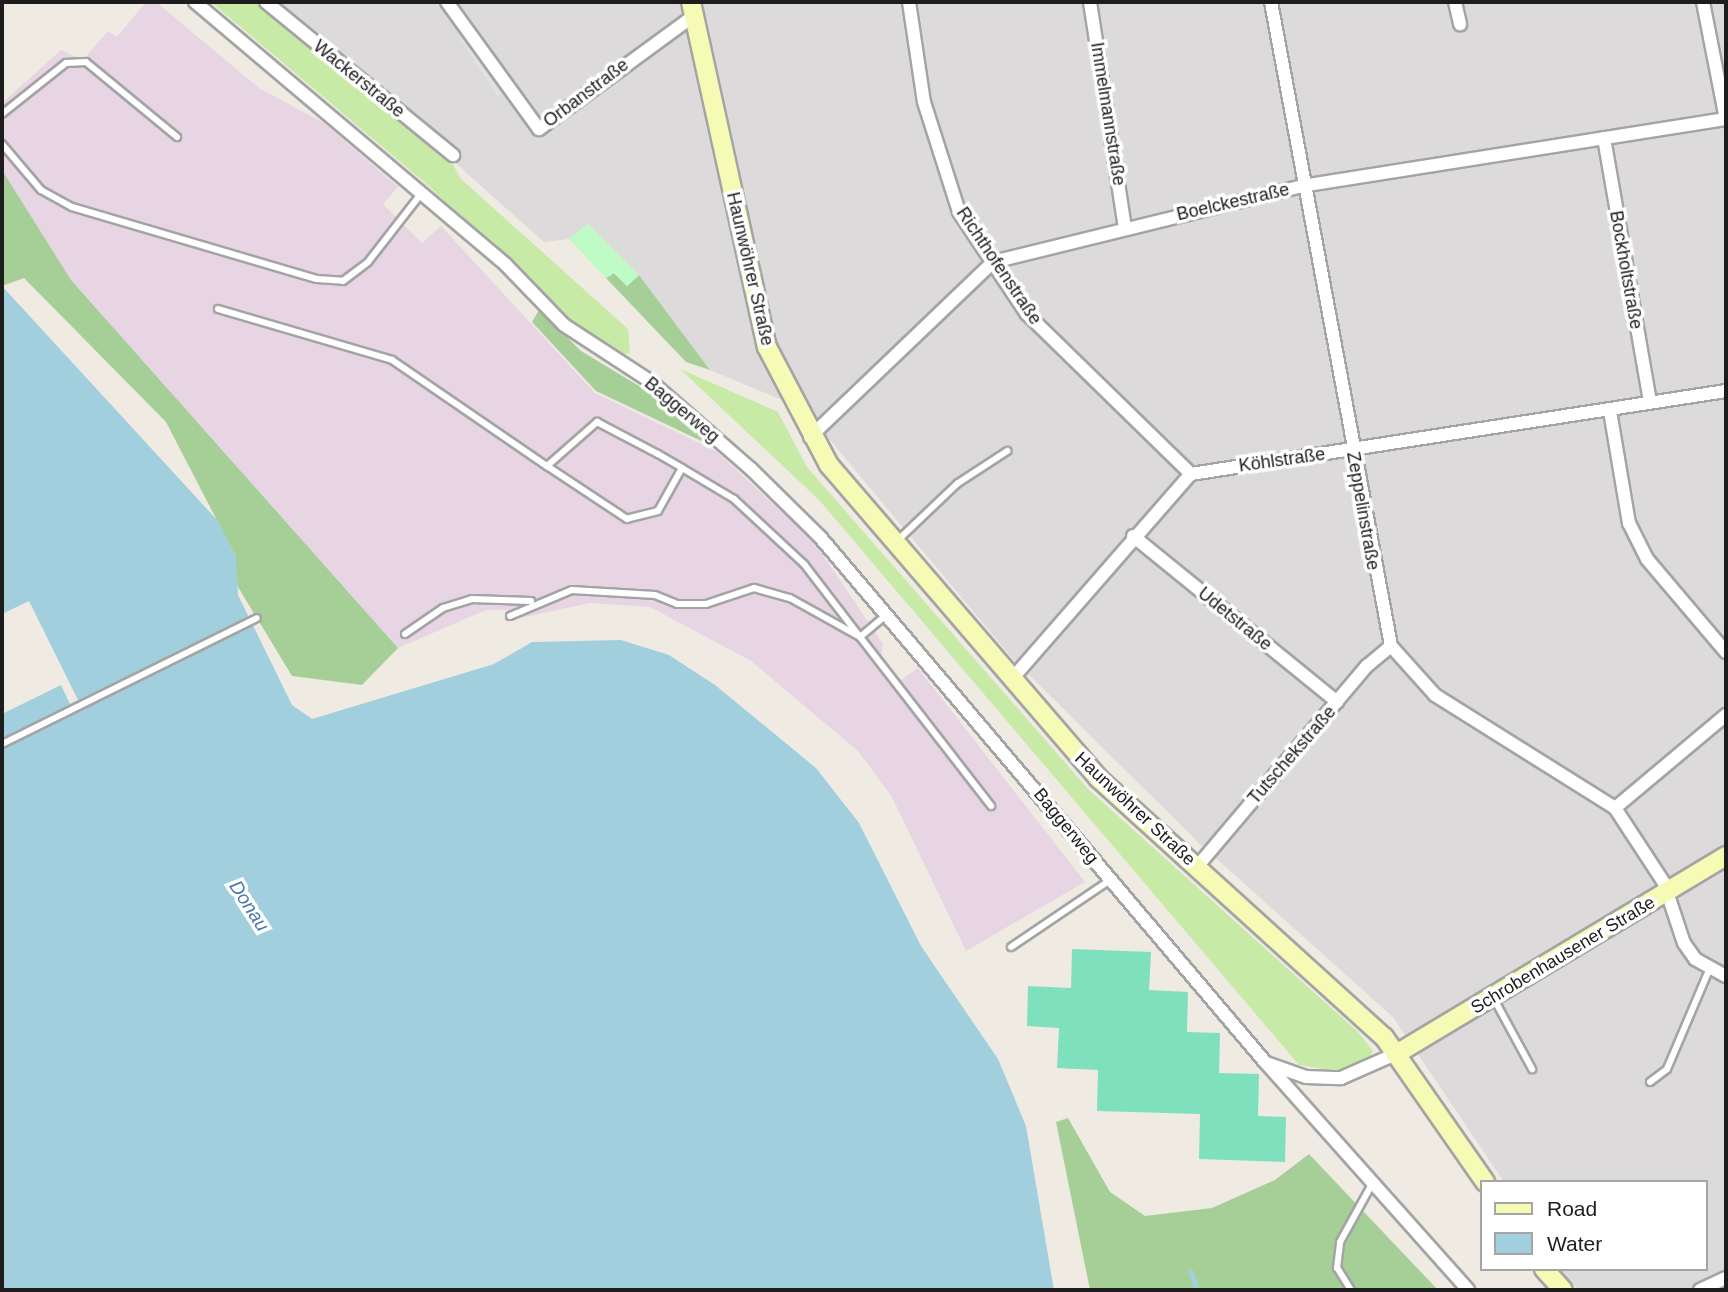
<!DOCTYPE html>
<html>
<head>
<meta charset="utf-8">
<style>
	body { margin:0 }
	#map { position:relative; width:1728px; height:1292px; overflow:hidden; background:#efebe3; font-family:Helvetica,sans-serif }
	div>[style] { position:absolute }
	.residential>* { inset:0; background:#dcdada }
	.industrial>* { inset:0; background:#e8d5e4 }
	.grass>* { inset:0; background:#c7eba7 }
	.forest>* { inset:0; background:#a6cf97 }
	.park>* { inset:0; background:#befbc5 }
	.pitch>* { inset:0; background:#7fe0bd }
	.parking>* { inset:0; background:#e1e1e1 }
	.water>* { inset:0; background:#a2cfde }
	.stream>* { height:4.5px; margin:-2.25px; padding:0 2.25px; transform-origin:2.25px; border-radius:2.25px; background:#a2cfde }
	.roads { filter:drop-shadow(2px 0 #a4a4a4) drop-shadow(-2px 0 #a4a4a4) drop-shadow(0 2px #a4a4a4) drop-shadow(0 -2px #a4a4a4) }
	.lane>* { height:6px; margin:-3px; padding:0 3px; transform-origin:3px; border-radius:3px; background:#fff }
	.street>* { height:12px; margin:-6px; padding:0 6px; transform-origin:6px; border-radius:6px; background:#fff }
	.secondary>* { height:18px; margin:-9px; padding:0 9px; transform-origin:9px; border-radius:9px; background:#f5fbb5 }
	span { translate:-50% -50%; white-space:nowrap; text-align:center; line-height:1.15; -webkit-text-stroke:7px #fff; paint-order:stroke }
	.street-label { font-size:18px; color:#1d1d1d }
	.water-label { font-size:19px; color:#4879af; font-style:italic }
	.frame { position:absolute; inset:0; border:4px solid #1d1d1d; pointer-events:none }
	.legend { position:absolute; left:1480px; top:1180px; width:228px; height:91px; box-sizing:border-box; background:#fff; border:2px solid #a5a5a5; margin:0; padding:9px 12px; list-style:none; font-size:21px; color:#1d1d1d }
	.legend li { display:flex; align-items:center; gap:14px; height:35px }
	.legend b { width:35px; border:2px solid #a5a5a5 }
</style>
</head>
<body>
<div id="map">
	<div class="residential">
		<i style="clip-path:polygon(275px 2px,1726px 2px,1726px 1290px,1578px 1290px,1559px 1269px,1705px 1269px,1705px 1182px,1504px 1182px,1393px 1017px,1200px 844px,1013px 659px,804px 409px,710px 370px,639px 275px,588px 224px,569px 239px,544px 242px)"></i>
	</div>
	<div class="industrial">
		<i style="clip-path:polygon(146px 2px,156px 2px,259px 88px,324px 123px,398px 187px,383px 204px,422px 243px,441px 226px,595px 393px,716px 451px,815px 543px,883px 644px,881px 657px,901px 680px,918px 668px,1085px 882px,966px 951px,892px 797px,858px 751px,751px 661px,650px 607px,590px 603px,511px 620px,508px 610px,486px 610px,398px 648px,71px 280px,2px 170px,2px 103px,61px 50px,83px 60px,108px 31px,117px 37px)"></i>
	</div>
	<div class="grass">
		<i style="clip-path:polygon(211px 2px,256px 2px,450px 159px,460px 178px,628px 329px,630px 353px,618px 356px,567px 320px,431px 188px)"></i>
		<i style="clip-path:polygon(680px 369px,778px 412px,807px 467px,1089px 790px,1358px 1032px,1373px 1051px,1366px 1064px,1336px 1071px,1299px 1065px,820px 501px)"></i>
	</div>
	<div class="forest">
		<i style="clip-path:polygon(2px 170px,71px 280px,398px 648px,362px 685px,292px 676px,235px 582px,236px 557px,166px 422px,24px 278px,2px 286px)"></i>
		<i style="clip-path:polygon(614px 273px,627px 286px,639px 275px,710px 370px,686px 362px,606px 278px)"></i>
		<i style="clip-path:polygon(539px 310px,581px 351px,644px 389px,714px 447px,596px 391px,532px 322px)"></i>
		<i style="clip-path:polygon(1068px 1118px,1110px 1192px,1145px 1216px,1212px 1208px,1275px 1180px,1309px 1154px,1438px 1290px,1090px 1290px,1056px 1122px)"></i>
	</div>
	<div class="park">
		<i style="clip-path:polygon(588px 224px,639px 275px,627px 286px,614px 273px,606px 278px,569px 239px)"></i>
	</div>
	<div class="pitch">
		<i style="clip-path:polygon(1072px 949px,1151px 952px,1149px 990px,1188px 992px,1187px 1032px,1220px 1033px,1219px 1073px,1259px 1074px,1258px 1116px,1286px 1117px,1285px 1162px,1199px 1159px,1200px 1114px,1097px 1111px,1098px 1070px,1057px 1068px,1059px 1028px,1027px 1026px,1028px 986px,1071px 988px)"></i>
	</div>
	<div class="parking">
		<i style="clip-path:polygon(462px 34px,501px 94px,498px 96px,460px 39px)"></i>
	</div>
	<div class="water">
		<i style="clip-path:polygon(2px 286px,218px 521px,236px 557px,238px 595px,292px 705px,312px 719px,494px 664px,532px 642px,621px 640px,669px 655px,715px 685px,816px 768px,859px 823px,921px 946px,998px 1059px,1026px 1126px,1054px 1290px,2px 1290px,2px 714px,61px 685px,70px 704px,78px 700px,29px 601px,2px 614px)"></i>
	</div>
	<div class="stream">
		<i style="left:1191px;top:1271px;width:20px;rotate:72deg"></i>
	</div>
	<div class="roads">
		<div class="lane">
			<i style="left:2px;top:114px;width:82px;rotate:-38.6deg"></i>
			<i style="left:66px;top:63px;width:20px;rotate:-3deg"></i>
			<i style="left:86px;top:62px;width:118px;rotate:39.5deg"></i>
			<i style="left:2px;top:144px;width:60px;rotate:49.7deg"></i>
			<i style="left:41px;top:190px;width:35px;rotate:29deg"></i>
			<i style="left:72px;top:207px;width:255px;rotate:16.4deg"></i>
			<i style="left:317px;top:279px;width:26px;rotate:4deg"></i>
			<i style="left:343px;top:281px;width:31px;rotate:-37deg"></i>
			<i style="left:368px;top:262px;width:86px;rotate:-52.1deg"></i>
			<i style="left:218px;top:309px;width:181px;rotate:16.3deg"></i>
			<i style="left:392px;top:360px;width:188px;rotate:34.4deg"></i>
			<i style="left:682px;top:468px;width:49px;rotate:119.2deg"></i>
			<i style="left:658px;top:511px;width:32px;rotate:166deg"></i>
			<i style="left:627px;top:519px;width:96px;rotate:-146.5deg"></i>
			<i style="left:547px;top:466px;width:67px;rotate:-41.3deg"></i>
			<i style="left:597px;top:422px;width:69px;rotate:27.7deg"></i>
			<i style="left:658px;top:454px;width:28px;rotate:30deg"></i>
			<i style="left:682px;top:468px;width:61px;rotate:30.8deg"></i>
			<i style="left:734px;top:499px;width:96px;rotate:42.9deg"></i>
			<i style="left:804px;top:564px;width:92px;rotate:52.5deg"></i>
			<i style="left:860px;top:637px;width:34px;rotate:-40deg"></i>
			<i style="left:897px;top:541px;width:84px;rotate:-43.6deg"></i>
			<i style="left:958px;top:483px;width:59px;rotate:-33.1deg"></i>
			<i style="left:510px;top:616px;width:67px;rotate:-22.8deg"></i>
			<i style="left:572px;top:590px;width:83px;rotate:3.4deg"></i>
			<i style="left:655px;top:595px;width:24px;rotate:22deg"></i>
			<i style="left:677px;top:604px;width:29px"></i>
			<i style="left:706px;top:604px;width:51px;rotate:-18.4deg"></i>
			<i style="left:754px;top:588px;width:37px;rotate:16deg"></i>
			<i style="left:790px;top:598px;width:80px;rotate:29.1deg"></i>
			<i style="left:860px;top:637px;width:214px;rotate:52.2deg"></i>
			<i style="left:405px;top:634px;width:46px;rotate:-34.4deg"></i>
			<i style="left:443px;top:608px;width:30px;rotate:-17deg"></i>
			<i style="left:472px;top:599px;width:59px;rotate:1.9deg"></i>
			<i style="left:2px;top:744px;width:284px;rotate:-26.3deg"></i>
			<i style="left:1011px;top:947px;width:118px;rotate:-34deg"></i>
			<i style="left:1494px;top:999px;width:80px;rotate:61.5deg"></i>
			<i style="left:1650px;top:1082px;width:21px;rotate:-37deg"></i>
			<i style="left:1667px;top:1069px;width:108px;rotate:-67deg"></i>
			<i style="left:1351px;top:1290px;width:26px;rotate:-122deg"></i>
			<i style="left:1337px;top:1268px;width:26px;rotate:-83deg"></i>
			<i style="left:1340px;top:1242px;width:66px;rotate:-61.1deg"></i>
		</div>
		<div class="street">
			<i style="left:195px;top:2px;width:407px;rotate:40.2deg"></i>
			<i style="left:506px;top:265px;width:83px;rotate:46deg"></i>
			<i style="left:564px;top:325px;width:103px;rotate:33.1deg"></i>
			<i style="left:650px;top:381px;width:134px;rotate:41.1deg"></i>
			<i style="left:751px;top:469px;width:97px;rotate:44.6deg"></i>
			<i style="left:820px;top:537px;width:690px;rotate:49.71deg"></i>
			<i style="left:1266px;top:1063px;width:42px;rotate:19.3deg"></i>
			<i style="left:1306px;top:1077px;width:35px;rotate:2deg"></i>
			<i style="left:1341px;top:1078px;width:62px;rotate:-23.7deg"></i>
			<i style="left:266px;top:2px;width:242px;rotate:39.3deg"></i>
			<i style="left:447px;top:2px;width:157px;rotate:54.1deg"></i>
			<i style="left:539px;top:129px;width:193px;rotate:-36.2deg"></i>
			<i style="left:909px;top:2px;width:101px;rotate:81.5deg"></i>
			<i style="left:924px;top:102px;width:115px;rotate:72.3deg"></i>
			<i style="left:959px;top:212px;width:123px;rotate:56.3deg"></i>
			<i style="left:1027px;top:314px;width:229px;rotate:44.3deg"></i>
			<i style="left:1090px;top:2px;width:228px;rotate:81.2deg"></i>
			<i style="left:1271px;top:2px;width:655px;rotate:79.44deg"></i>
			<i style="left:1391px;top:646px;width:66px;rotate:48.1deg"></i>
			<i style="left:1435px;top:695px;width:213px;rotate:32.1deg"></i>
			<i style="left:1615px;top:808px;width:90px;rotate:56.8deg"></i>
			<i style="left:1664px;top:883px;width:63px;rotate:71.6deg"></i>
			<i style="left:1684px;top:943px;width:19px;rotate:55deg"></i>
			<i style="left:1695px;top:959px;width:35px;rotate:29deg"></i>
			<i style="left:1455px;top:2px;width:23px;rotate:77deg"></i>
			<i style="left:1703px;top:2px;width:119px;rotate:78.9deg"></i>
			<i style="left:1604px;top:138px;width:267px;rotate:80.1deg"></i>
			<i style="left:1610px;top:411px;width:114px;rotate:80.4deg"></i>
			<i style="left:1629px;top:523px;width:40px;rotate:63.4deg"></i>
			<i style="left:1647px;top:559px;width:122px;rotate:49.7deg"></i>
			<i style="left:810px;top:437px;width:253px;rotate:-43.7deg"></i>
			<i style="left:993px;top:262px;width:318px;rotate:-13.8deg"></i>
			<i style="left:1302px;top:186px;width:429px;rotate:-9deg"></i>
			<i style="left:1133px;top:536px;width:263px;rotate:39.1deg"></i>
			<i style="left:1011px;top:680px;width:274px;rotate:-48.9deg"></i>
			<i style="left:1191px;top:474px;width:541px;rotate:-8.82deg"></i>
			<i style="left:1615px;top:808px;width:145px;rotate:-40deg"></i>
			<i style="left:1196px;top:868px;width:265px;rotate:-49.8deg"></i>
			<i style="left:1367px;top:666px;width:31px;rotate:-40deg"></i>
			<i style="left:1266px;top:1063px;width:304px;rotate:48.3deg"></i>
			<i style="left:1700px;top:1290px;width:29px;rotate:-25deg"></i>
		</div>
		<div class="secondary">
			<i style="left:691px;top:2px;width:353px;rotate:77.6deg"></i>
			<i style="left:767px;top:347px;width:133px;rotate:62.3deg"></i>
			<i style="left:829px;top:465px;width:413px;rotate:49.3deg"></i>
			<i style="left:1098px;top:778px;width:386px;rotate:42.2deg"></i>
			<i style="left:1384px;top:1037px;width:177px;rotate:55.1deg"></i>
			<i style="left:1398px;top:1053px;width:383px;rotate:-31deg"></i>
			<i style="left:1544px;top:1269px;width:28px;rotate:48deg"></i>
		</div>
	</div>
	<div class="street-label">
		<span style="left:359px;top:79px;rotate:39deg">Wackerstraße</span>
		<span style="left:586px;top:93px;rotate:-37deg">Orbanstraße</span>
		<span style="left:1108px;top:114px;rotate:81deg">Immelmannstraße</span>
		<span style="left:1233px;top:202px;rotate:-13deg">Boelckestraße</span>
		<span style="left:999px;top:266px;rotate:56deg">Richthofenstraße</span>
		<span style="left:750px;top:269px;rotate:77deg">Haunwöhrer Straße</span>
		<span style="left:1626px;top:270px;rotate:80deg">Bockholtstraße</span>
		<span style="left:682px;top:410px;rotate:40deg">Baggerweg</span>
		<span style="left:1282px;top:460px;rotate:-8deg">Köhlstraße</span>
		<span style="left:1363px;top:511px;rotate:80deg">Zeppelinstraße</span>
		<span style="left:1235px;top:619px;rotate:39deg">Udetstraße</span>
		<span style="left:1292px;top:755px;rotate:-49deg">Tutschekstraße</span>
		<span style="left:1135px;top:809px;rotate:43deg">Haunwöhrer Straße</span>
		<span style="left:1066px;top:826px;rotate:51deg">Baggerweg</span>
		<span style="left:1563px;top:955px;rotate:-31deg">Schrobenhausener Straße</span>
	</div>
	<div class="water-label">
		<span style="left:249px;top:906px;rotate:57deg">Donau</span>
	</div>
	<div class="frame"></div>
	<ul class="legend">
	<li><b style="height:9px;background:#f5fbb5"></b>Road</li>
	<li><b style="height:19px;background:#a2cfde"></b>Water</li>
	</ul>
</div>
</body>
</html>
